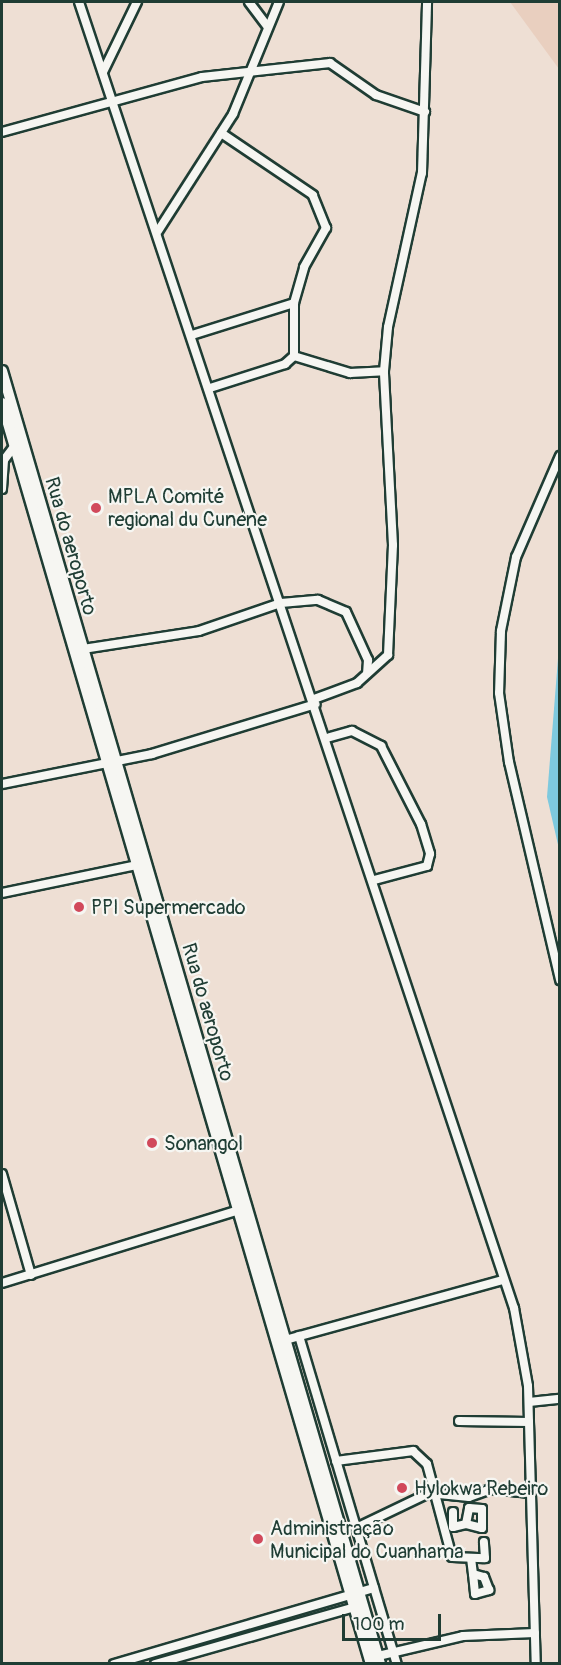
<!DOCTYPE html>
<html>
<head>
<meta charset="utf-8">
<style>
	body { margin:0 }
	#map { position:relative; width:561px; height:1665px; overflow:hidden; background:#eedfd4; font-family:Pangolin,sans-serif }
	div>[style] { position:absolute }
	.built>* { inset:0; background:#e9cfbf }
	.water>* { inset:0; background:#7ec9de }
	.roads { filter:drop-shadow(2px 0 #1f3d34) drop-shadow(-2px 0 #1f3d34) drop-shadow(0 2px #1f3d34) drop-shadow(0 -2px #1f3d34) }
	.minor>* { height:8px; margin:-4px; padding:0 4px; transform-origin:4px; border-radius:4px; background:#f6f6f2 }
	.major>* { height:10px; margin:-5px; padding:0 5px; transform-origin:5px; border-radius:5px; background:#f6f6f2 }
	.dots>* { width:16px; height:16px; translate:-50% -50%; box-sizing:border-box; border:3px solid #f6f6f2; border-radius:50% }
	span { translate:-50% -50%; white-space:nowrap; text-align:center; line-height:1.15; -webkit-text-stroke:4.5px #f6f6f2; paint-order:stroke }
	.poi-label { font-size:20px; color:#1f3d34 }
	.left { translate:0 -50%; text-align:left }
	.street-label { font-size:20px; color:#1f3d34 }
	.frame { position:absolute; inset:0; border:3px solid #1f3d34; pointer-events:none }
	.scale { position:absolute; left:342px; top:1614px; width:99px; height:27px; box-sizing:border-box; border:3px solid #1f3d34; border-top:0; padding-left:8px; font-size:18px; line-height:21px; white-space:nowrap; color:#1f3d34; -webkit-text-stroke:4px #f6f6f2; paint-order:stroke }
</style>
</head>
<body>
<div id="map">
	<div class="built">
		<i style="clip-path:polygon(510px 2px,559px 2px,559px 69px)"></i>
	</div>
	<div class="water">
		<i style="clip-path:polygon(559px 646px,559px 849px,547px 797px)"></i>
	</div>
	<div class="roads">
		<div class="minor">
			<i style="left:79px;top:2px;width:1377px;rotate:71.58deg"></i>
			<i style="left:514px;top:1308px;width:79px;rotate:79.8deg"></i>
			<i style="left:528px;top:1386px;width:278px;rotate:88.4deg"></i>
			<i style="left:249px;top:2px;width:31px;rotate:53deg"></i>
			<i style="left:103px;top:72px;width:78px;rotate:-64.1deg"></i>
			<i style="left:2px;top:132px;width:207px;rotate:-15.4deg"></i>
			<i style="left:202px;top:77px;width:129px;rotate:-6.2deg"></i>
			<i style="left:330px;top:63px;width:56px;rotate:34.8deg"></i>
			<i style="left:376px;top:95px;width:52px;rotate:19.1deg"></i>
			<i style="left:158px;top:231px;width:139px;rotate:-57.3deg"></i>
			<i style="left:233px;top:114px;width:121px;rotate:-67.7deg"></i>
			<i style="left:192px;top:335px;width:107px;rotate:-17.4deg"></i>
			<i style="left:294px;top:356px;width:59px;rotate:16.9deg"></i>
			<i style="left:350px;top:373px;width:34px;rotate:-3deg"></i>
			<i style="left:210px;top:388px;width:79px;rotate:-17.7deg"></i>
			<i style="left:285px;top:364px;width:12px;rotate:-42deg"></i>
			<i style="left:294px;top:356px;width:53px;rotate:-90deg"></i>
			<i style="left:294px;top:303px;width:37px;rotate:-74deg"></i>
			<i style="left:304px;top:267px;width:45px;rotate:-60.6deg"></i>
			<i style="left:326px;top:228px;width:35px;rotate:-112deg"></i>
			<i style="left:313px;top:195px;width:111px;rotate:-146deg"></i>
			<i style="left:560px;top:456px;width:110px;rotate:113.5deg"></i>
			<i style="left:516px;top:557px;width:76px;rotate:101.5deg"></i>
			<i style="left:501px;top:631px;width:62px;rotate:91.8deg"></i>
			<i style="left:499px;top:693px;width:70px;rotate:81.8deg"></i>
			<i style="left:509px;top:762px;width:224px;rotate:76.8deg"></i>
			<i style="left:2px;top:489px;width:29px;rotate:-86deg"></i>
			<i style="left:4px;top:460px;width:20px;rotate:-53deg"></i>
			<i style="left:83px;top:649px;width:117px;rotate:-8.8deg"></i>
			<i style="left:199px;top:631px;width:87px;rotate:-18.9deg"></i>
			<i style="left:281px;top:603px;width:37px;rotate:-5deg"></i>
			<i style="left:318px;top:600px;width:30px;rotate:23deg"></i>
			<i style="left:346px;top:612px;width:53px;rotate:65.4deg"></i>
			<i style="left:368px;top:660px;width:13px;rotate:94deg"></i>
			<i style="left:314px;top:699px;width:46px;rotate:-20.4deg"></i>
			<i style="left:357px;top:683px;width:42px;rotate:-42.1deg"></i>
			<i style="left:388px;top:655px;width:110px;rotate:-87.4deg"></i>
			<i style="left:393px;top:545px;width:174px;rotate:-93deg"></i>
			<i style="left:384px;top:371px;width:44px;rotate:-84.8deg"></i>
			<i style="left:388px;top:327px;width:158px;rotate:-77.6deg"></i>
			<i style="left:422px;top:173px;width:171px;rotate:-88.3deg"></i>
			<i style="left:327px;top:738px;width:26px;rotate:-16deg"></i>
			<i style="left:352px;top:731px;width:33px;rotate:27deg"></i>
			<i style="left:381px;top:746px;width:88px;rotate:62.9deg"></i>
			<i style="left:421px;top:824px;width:31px;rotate:73deg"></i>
			<i style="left:430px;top:854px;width:12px;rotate:104deg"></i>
			<i style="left:427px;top:866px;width:55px;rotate:165.2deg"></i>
			<i style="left:2px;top:784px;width:153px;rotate:-11.3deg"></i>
			<i style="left:152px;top:754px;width:171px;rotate:-17deg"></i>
			<i style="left:2px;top:893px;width:138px;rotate:-11.7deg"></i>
			<i style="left:2px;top:1174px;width:105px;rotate:74deg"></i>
			<i style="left:2px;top:1283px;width:251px;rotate:-17.1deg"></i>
			<i style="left:299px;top:1336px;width:342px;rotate:73.4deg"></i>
			<i style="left:285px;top:1340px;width:226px;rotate:-15.4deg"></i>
			<i style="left:529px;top:1402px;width:31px;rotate:-6deg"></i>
			<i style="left:459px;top:1421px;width:70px;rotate:0.8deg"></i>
			<i style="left:336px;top:1461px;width:78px;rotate:-7.4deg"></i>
			<i style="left:413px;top:1451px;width:19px;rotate:43deg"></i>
			<i style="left:427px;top:1464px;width:96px;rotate:75deg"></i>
			<i style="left:452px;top:1557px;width:33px;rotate:2deg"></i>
			<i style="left:485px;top:1558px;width:16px;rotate:-94deg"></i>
			<i style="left:469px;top:1508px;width:13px;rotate:4deg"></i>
			<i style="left:482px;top:1509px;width:19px;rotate:90deg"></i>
			<i style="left:482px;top:1528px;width:16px;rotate:-166deg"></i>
			<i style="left:466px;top:1524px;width:16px;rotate:-79deg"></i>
			<i style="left:453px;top:1512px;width:15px;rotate:90deg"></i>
			<i style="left:453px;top:1527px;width:13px;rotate:-13deg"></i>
			<i style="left:356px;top:1528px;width:81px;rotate:-25.6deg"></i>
			<i style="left:429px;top:1493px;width:40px;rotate:5.7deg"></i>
			<i style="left:469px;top:1497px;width:23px;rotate:-20deg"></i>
			<i style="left:491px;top:1489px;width:39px;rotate:6deg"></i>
			<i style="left:471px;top:1558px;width:16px;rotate:83deg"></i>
			<i style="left:473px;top:1574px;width:20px;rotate:84deg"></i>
			<i style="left:475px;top:1594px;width:15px;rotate:-16deg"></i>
			<i style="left:489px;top:1590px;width:14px;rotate:-111deg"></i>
			<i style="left:484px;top:1577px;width:11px;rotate:-165deg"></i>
			<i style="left:378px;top:1656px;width:87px;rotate:-13.2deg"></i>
			<i style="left:463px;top:1636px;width:72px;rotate:-2.4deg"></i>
			<i style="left:114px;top:1664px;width:271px;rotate:-16.3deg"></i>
			<i style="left:155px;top:1664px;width:208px;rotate:-15.9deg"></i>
		</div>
		<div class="major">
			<i style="left:2px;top:371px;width:1347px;rotate:73.7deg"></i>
			<i style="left:2px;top:403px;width:1314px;rotate:73.69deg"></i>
		</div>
	</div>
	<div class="dots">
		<i style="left:96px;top:508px;background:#d1495b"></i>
		<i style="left:79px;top:907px;background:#d1495b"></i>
		<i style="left:152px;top:1143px;background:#d1495b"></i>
		<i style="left:402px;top:1488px;background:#d1495b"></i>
		<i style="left:258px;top:1539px;background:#d1495b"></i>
	</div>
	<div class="poi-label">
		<span class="left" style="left:108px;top:508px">MPLA Comité<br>regional du Cunene</span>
		<span class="left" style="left:91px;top:907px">PPI Supermercado</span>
		<span class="left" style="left:164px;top:1143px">Sonangol</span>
		<span class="left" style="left:414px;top:1488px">Hylokwa Rebeiro</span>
		<span class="left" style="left:270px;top:1540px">Administração<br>Municipal do Cuanhama</span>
	</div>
	<div class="street-label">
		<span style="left:71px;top:546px;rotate:74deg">Rua do aeroporto</span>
		<span style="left:208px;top:1012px;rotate:74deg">Rua do aeroporto</span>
	</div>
	<div class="frame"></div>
	<div class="scale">100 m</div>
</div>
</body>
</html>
